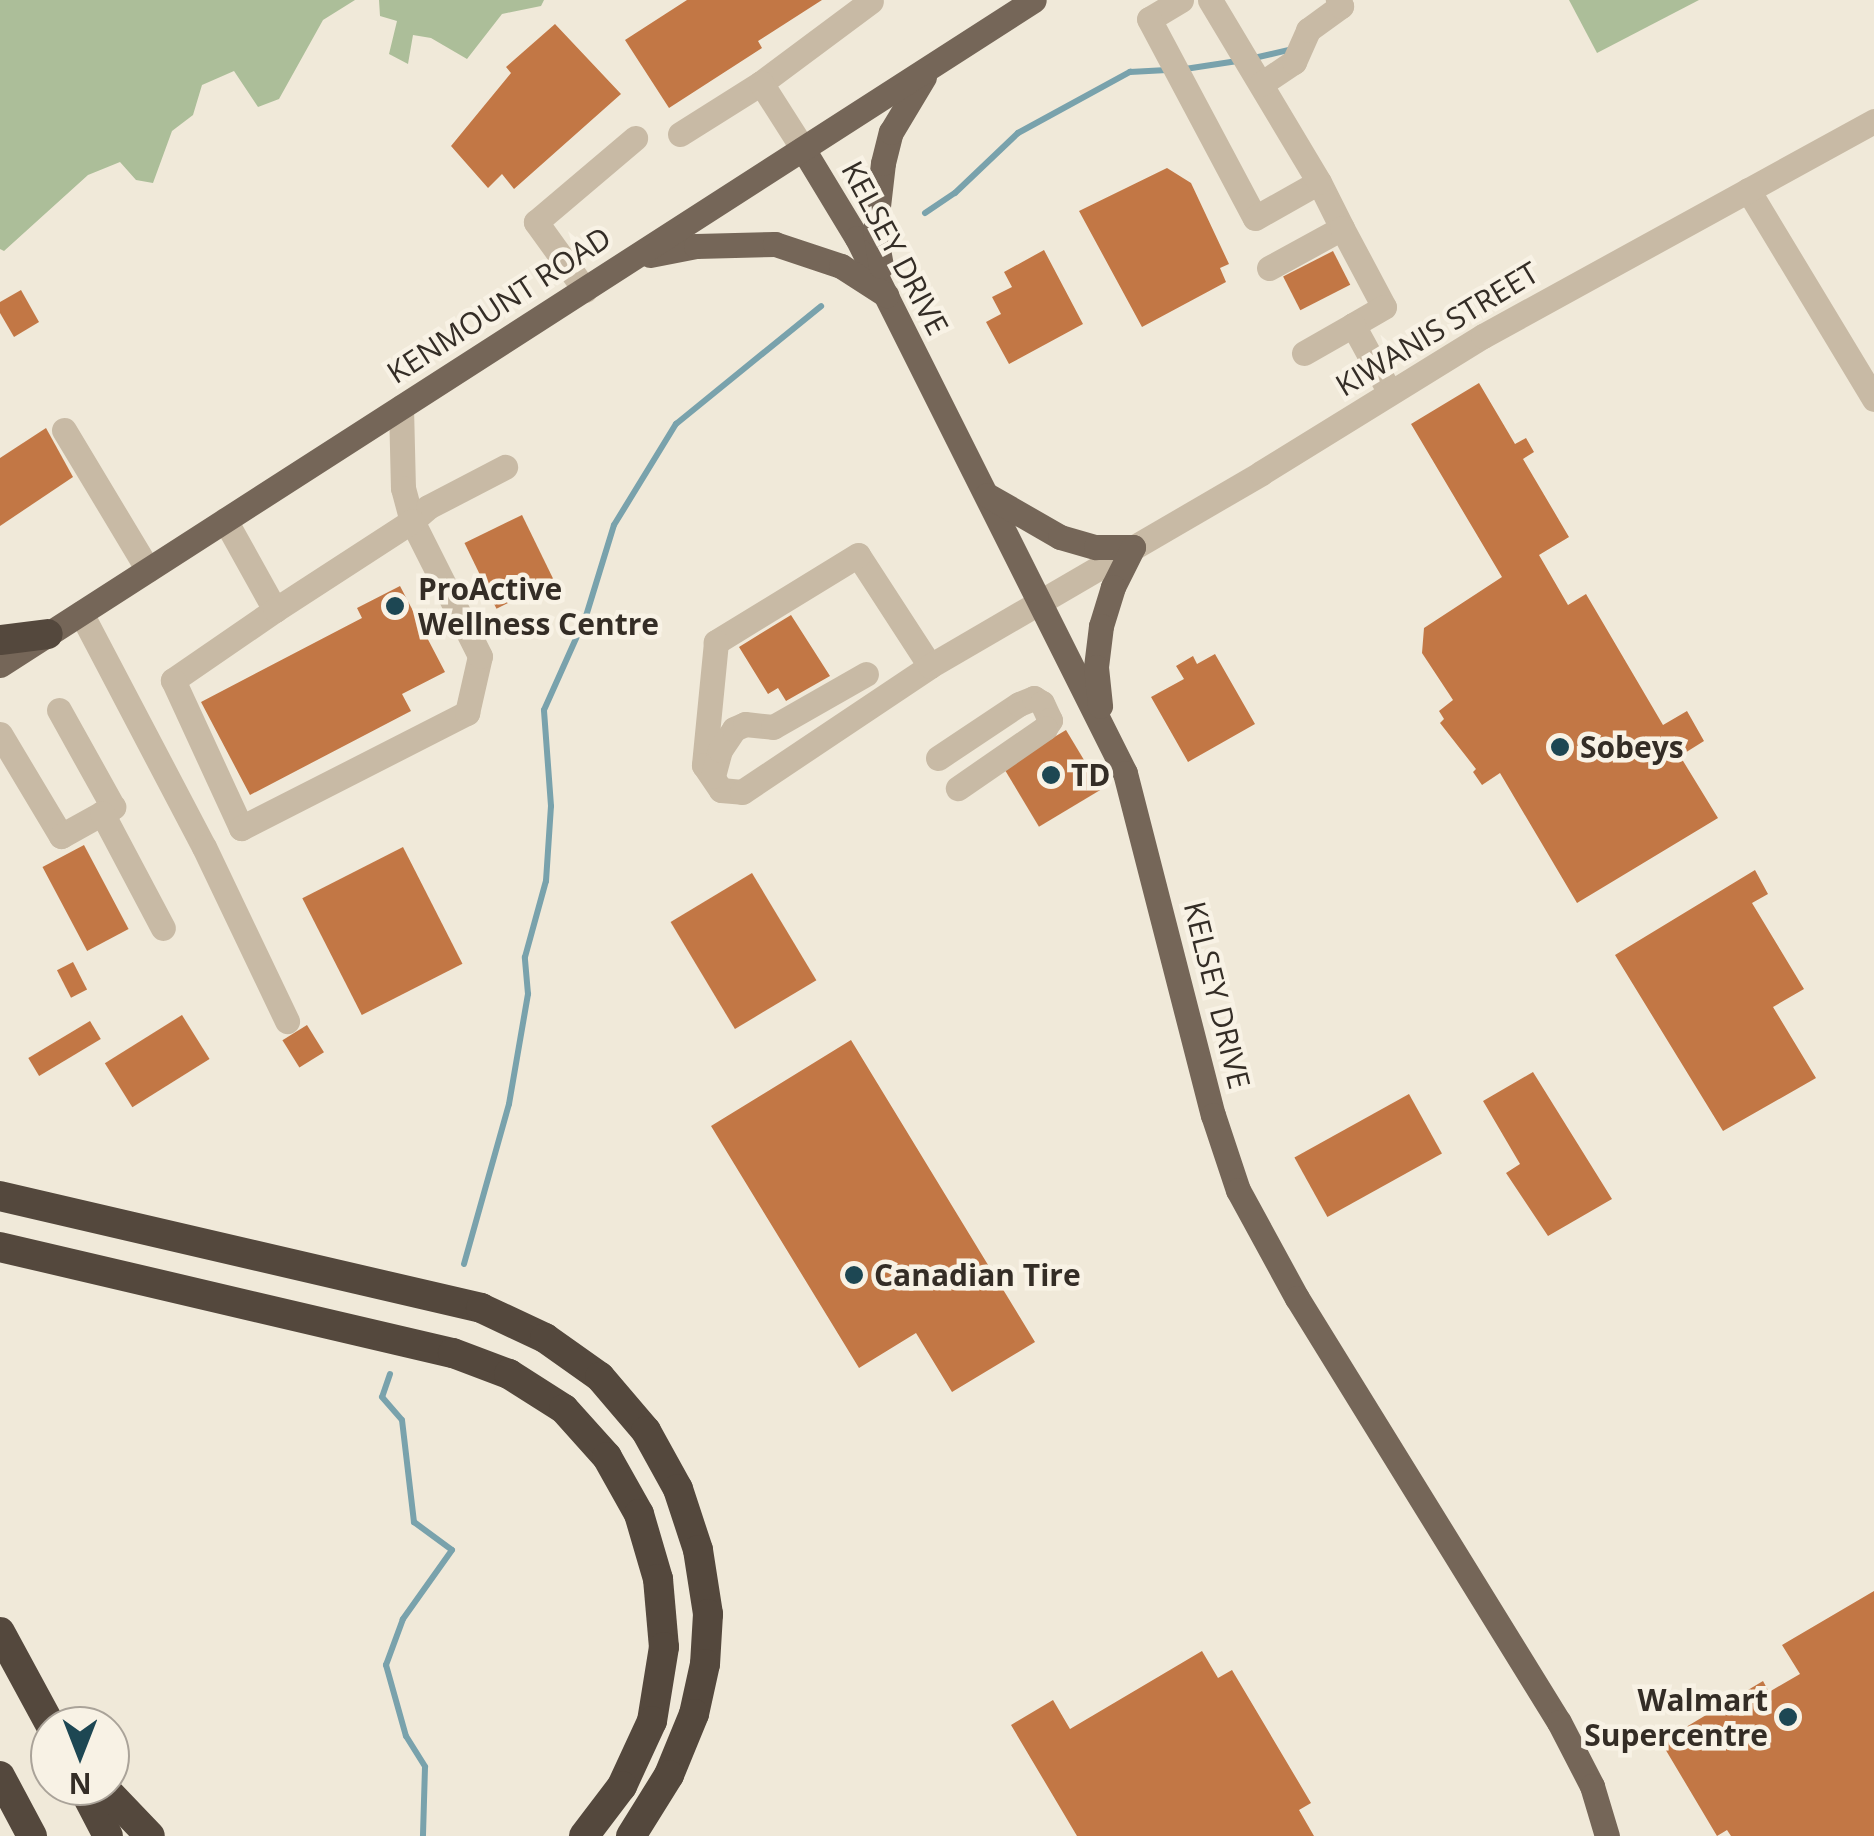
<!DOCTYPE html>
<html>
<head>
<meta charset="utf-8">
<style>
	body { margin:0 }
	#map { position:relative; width:1874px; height:1836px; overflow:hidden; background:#f0e9d9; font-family:"Open Sans",sans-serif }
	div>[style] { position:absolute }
	.green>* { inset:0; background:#acbe99 }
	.stream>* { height:6px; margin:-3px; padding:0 3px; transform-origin:3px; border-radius:3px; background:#79a2ac }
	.building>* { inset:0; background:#c27745; transform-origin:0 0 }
	.minor>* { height:25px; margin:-12.5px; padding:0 12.5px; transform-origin:12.5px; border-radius:12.5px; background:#c8baa5 }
	.major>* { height:25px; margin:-12.5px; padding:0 12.5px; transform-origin:12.5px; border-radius:12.5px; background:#756658 }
	.highway>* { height:30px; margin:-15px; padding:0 15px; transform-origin:15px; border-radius:15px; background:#54483d }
	.dots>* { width:28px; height:28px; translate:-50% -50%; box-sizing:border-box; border:5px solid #f8f2e5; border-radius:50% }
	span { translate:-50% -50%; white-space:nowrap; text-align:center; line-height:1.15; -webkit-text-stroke:9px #f8f2e5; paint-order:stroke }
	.street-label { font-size:30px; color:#342d26 }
	.poi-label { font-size:30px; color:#342d26; font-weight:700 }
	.left { translate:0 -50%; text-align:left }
	.right { translate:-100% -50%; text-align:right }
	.north { position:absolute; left:30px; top:1706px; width:100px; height:100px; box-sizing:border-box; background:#f8f2e5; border:2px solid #aaa399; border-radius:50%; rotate:180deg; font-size:28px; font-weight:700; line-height:40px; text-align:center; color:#342d26 }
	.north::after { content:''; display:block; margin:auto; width:35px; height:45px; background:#1d4753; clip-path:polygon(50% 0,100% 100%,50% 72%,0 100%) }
</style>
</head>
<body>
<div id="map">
	<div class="green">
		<i style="clip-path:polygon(0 0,355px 0,323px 20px,279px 99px,258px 107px,234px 71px,202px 85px,193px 115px,172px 131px,153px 183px,136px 180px,120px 162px,88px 175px,4px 251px,0 249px)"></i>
		<i style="clip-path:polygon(379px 0,544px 0,541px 6px,502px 14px,467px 59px,431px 38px,413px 35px,408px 64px,389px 54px,397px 21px,380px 16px)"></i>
		<i style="clip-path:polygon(1569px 0,1699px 0,1597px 53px)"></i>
	</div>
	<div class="stream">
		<i style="left:1254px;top:58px;width:37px;rotate:-13deg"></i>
		<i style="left:1185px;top:69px;width:53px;rotate:-8.7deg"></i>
		<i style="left:925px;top:213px;width:36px;rotate:-34deg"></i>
		<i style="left:955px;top:193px;width:87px;rotate:-43.6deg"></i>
		<i style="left:1018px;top:133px;width:128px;rotate:-28.6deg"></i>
		<i style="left:1130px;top:72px;width:37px;rotate:-3deg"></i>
		<i style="left:464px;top:1264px;width:166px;rotate:-74.3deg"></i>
		<i style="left:509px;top:1104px;width:112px;rotate:-80.2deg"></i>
		<i style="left:528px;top:994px;width:37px;rotate:-95deg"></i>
		<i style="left:525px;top:957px;width:79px;rotate:-74.6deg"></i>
		<i style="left:546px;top:881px;width:75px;rotate:-86.2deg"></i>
		<i style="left:551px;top:806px;width:96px;rotate:-94.2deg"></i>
		<i style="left:544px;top:710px;width:103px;rotate:-65.9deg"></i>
		<i style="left:586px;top:616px;width:95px;rotate:-72.9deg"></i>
		<i style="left:614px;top:525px;width:119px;rotate:-58.5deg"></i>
		<i style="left:676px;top:424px;width:187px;rotate:-39.1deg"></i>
		<i style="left:390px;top:1374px;width:24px;rotate:109deg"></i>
		<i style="left:382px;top:1397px;width:30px;rotate:49deg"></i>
		<i style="left:402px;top:1420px;width:103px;rotate:83.3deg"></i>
		<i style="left:414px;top:1522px;width:47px;rotate:36.4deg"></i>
		<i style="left:452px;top:1550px;width:85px;rotate:125.4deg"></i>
		<i style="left:403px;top:1619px;width:49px;rotate:110.3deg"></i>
		<i style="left:386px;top:1665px;width:74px;rotate:74.3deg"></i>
		<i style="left:406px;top:1736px;width:36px;rotate:58deg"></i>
		<i style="left:425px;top:1767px;width:69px;rotate:91.7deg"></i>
	</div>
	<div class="building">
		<i style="clip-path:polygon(687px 0,822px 0,758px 41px,762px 48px,669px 108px,625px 40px)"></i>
		<i style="clip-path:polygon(555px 24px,621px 94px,514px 189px,502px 174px,488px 188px,451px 146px,511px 73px,506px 67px)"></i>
		<i style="clip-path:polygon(1167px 168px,1191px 183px,1229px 264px,1220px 268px,1226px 282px,1142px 327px,1079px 211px)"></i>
		<i style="clip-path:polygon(1044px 250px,1083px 324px,1009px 364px,986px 322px,1001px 314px,992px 297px,1012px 287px,1004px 272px)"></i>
		<i style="left:1333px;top:251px;width:38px;height:56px;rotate:63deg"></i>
		<i style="clip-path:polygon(21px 290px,39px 322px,14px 337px,0 313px,0 302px)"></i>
		<i style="clip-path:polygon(1479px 383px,1515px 444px,1526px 438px,1534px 452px,1523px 459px,1569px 537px,1539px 555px,1568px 605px,1586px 594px,1663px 725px,1687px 711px,1704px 741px,1680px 756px,1718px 818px,1577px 903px,1500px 773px,1482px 785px,1473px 772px,1476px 769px,1440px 723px,1444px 719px,1439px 711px,1453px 700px,1422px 653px,1424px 628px,1502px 577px,1411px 424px)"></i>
		<i style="clip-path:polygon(46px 428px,73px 477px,0 526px,0 458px)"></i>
		<i style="left:522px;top:515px;width:73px;height:64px;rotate:64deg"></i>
		<i style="clip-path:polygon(400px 586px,445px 672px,402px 694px,411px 711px,250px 795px,201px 702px,362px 618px,357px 608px)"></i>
		<i style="clip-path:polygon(791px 615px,830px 676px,786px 701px,778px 688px,768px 694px,739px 647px)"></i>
		<i style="clip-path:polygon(1215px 654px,1255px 724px,1188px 762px,1151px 697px,1184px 679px,1176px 666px,1193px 656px,1197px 664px)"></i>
		<i style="left:1066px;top:730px;width:69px;height:73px;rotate:59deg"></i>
		<i style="left:84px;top:845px;width:95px;height:47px;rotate:62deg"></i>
		<i style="left:403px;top:847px;width:131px;height:113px;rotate:63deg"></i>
		<i style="clip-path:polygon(1755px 870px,1768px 894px,1752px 903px,1804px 989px,1773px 1007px,1816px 1078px,1723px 1131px,1615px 955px)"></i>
		<i style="left:752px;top:873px;width:125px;height:95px;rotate:59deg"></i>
		<i style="left:73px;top:962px;width:31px;height:18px;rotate:63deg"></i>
		<i style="left:182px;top:1015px;width:52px;height:91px;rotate:58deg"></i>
		<i style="left:90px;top:1021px;width:21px;height:72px;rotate:59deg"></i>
		<i style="left:307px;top:1025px;width:32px;height:29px;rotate:58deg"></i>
		<i style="clip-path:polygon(851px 1040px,1035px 1342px,952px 1392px,916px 1333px,859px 1368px,711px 1126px)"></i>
		<i style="clip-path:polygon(1533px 1072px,1612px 1199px,1548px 1236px,1506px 1173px,1520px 1164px,1483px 1101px)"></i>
		<i style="left:1409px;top:1094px;width:68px;height:131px;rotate:61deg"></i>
		<i style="clip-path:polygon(1874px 1591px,1874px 1836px,1731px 1836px,1727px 1830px,1717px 1836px,1661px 1742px,1763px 1681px,1769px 1692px,1800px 1674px,1782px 1645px)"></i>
		<i style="clip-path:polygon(1202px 1651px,1218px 1678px,1232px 1670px,1311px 1803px,1299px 1810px,1314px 1836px,1077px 1836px,1011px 1725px,1053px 1700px,1070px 1729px)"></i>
	</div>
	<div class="minor">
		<i style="left:1181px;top:0;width:37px;rotate:149deg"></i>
		<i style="left:1149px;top:19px;width:225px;rotate:62deg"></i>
		<i style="left:1255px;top:218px;width:73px;rotate:-29.4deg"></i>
		<i style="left:1319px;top:182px;width:51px;rotate:63.4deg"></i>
		<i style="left:1210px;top:0;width:212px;rotate:59.1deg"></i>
		<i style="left:761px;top:83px;width:137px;rotate:-36.7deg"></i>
		<i style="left:1261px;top:84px;width:40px;rotate:-34deg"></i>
		<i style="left:1294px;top:62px;width:35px;rotate:-66deg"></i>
		<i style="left:1308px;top:30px;width:41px;rotate:-36deg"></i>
		<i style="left:1341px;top:6px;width:7px;rotate:-117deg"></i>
		<i style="left:680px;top:134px;width:96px;rotate:-32.2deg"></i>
		<i style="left:761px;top:83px;width:78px;rotate:57.5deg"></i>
		<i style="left:1748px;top:190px;width:244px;rotate:58.9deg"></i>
		<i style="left:1269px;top:268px;width:83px;rotate:-28.7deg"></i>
		<i style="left:1342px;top:228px;width:89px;rotate:62deg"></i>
		<i style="left:1384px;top:307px;width:36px;rotate:150deg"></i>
		<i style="left:1353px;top:325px;width:77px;rotate:61.4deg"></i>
		<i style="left:585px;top:290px;width:84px;rotate:-125.8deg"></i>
		<i style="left:536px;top:222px;width:130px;rotate:-40.3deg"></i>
		<i style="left:1304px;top:353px;width:56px;rotate:-29.7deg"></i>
		<i style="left:401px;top:407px;width:81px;rotate:88.6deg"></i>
		<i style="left:403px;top:488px;width:34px;rotate:75deg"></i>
		<i style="left:412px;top:521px;width:21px;rotate:-41deg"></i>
		<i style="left:428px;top:507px;width:87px;rotate:-27.5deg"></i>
		<i style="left:64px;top:430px;width:163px;rotate:59deg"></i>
		<i style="left:225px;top:520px;width:103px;rotate:60.9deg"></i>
		<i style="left:275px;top:610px;width:124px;rotate:145.5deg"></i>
		<i style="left:173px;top:680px;width:163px;rotate:65.3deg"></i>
		<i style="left:241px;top:828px;width:254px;rotate:-27deg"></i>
		<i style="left:467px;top:713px;width:58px;rotate:-77.2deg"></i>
		<i style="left:480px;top:656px;width:151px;rotate:-116.7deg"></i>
		<i style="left:412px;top:521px;width:163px;rotate:147deg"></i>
		<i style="left:81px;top:613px;width:264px;rotate:62.3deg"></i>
		<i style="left:204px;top:847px;width:193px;rotate:64.5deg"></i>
		<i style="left:930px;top:666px;width:132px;rotate:-123deg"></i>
		<i style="left:858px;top:555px;width:167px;rotate:148.5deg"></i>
		<i style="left:716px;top:642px;width:124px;rotate:95.6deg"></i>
		<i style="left:704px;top:765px;width:30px;rotate:56deg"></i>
		<i style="left:721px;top:790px;width:21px;rotate:5deg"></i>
		<i style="left:742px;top:792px;width:226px;rotate:-33.8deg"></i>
		<i style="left:930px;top:666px;width:383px;rotate:-30.2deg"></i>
		<i style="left:1261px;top:473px;width:261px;rotate:-31.7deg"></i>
		<i style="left:1483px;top:336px;width:446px;rotate:-28.8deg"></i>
		<i style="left:0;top:734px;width:119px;rotate:59.1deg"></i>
		<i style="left:61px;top:836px;width:60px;rotate:-29.1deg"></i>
		<i style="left:113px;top:807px;width:111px;rotate:-119.1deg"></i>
		<i style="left:938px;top:758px;width:97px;rotate:-33.7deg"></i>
		<i style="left:1019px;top:704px;width:16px;rotate:-22deg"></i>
		<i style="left:1034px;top:698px;width:9px;rotate:32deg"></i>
		<i style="left:1042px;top:703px;width:19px;rotate:65deg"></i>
		<i style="left:1050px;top:720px;width:9px;rotate:122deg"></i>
		<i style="left:1045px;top:728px;width:106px;rotate:145.4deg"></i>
		<i style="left:713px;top:776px;width:27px;rotate:-75deg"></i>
		<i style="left:720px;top:750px;width:25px;rotate:-56deg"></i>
		<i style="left:734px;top:729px;width:12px;rotate:-24deg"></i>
		<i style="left:745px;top:724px;width:28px;rotate:6deg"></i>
		<i style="left:773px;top:727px;width:107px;rotate:-29.7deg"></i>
		<i style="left:102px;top:813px;width:130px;rotate:62.1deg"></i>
	</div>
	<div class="major">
		<i style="left:803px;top:149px;width:104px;rotate:58.8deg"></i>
		<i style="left:857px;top:238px;width:598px;rotate:63.39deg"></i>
		<i style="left:1125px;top:773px;width:353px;rotate:75.6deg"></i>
		<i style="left:1213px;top:1115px;width:79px;rotate:71.6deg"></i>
		<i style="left:1238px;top:1190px;width:123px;rotate:61.4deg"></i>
		<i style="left:1297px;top:1298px;width:498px;rotate:58.3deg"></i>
		<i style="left:1559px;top:1722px;width:72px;rotate:62.7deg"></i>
		<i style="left:1592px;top:1786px;width:52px;rotate:73.3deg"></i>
		<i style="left:650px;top:255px;width:47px;rotate:-11.1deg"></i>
		<i style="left:696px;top:246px;width:79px;rotate:-1.5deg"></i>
		<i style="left:775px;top:244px;width:70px;rotate:18.4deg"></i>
		<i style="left:841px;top:266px;width:54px;rotate:32.8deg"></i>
		<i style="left:881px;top:266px;width:35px;rotate:-100deg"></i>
		<i style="left:875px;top:232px;width:69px;rotate:-83.4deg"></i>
		<i style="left:883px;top:163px;width:32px;rotate:-76deg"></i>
		<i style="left:891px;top:132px;width:64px;rotate:-59deg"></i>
		<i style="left:987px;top:495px;width:84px;rotate:29.9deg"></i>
		<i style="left:1060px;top:537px;width:37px;rotate:16deg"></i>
		<i style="left:1096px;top:547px;width:37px"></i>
		<i style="left:1133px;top:547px;width:45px;rotate:116.6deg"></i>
		<i style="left:1113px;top:587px;width:41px;rotate:107.1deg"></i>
		<i style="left:1101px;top:626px;width:41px;rotate:97deg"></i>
		<i style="left:1096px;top:667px;width:39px;rotate:84deg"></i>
		<i style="left:0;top:665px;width:1229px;rotate:-32.75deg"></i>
	</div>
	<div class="highway">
		<i style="left:0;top:640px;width:48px;rotate:-7.1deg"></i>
		<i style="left:0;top:1196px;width:494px;rotate:13.1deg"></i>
		<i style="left:481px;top:1308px;width:71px;rotate:25.1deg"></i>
		<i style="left:545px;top:1338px;width:67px;rotate:35.3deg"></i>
		<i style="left:600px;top:1377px;width:71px;rotate:49.6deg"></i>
		<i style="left:646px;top:1431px;width:66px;rotate:61.1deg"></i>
		<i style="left:678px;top:1489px;width:64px;rotate:71.8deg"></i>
		<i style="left:698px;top:1550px;width:65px;rotate:81.1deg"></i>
		<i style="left:708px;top:1614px;width:50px;rotate:93.4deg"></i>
		<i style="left:705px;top:1664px;width:51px;rotate:102.4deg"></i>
		<i style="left:694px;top:1714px;width:66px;rotate:112.3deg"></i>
		<i style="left:669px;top:1775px;width:72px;rotate:121.9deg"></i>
		<i style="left:0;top:1247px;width:465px;rotate:13.2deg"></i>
		<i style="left:453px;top:1353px;width:60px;rotate:20.6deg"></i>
		<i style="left:509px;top:1374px;width:65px;rotate:32.5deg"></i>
		<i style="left:564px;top:1409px;width:64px;rotate:48.1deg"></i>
		<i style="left:607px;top:1457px;width:65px;rotate:60.7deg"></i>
		<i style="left:639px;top:1514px;width:68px;rotate:73.7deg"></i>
		<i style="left:658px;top:1579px;width:68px;rotate:85deg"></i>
		<i style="left:664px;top:1647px;width:75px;rotate:99.2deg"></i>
		<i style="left:652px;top:1721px;width:72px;rotate:114.8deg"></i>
		<i style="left:622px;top:1786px;width:63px;rotate:127.2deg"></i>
		<i style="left:0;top:1632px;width:107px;rotate:61.5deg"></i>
		<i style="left:0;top:1776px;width:68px;rotate:61.9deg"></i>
		<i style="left:82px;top:1786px;width:56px;rotate:62.5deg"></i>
		<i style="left:102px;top:1786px;width:69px;rotate:46.2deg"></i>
	</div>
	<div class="dots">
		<i style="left:395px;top:606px;background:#1d4753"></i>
		<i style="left:1560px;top:747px;background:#1d4753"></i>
		<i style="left:1051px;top:775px;background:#1d4753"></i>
		<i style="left:854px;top:1275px;background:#1d4753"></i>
		<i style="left:1788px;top:1717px;background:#1d4753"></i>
	</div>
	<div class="street-label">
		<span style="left:895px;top:248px;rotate:62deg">KELSEY DRIVE</span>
		<span style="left:499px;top:305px;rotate:-33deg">KENMOUNT ROAD</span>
		<span style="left:1437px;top:329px;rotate:-31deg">KIWANIS STREET</span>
		<span style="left:1217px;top:995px;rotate:76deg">KELSEY DRIVE</span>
	</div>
	<div class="poi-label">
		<span class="left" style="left:418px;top:606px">ProActive<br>Wellness Centre</span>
		<span class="left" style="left:1580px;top:747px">Sobeys</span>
		<span class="left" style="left:1071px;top:775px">TD</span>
		<span class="left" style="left:874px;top:1275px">Canadian Tire</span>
		<span class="right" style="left:1768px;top:1717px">Walmart<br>Supercentre</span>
	</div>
	<div class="north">N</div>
</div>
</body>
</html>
